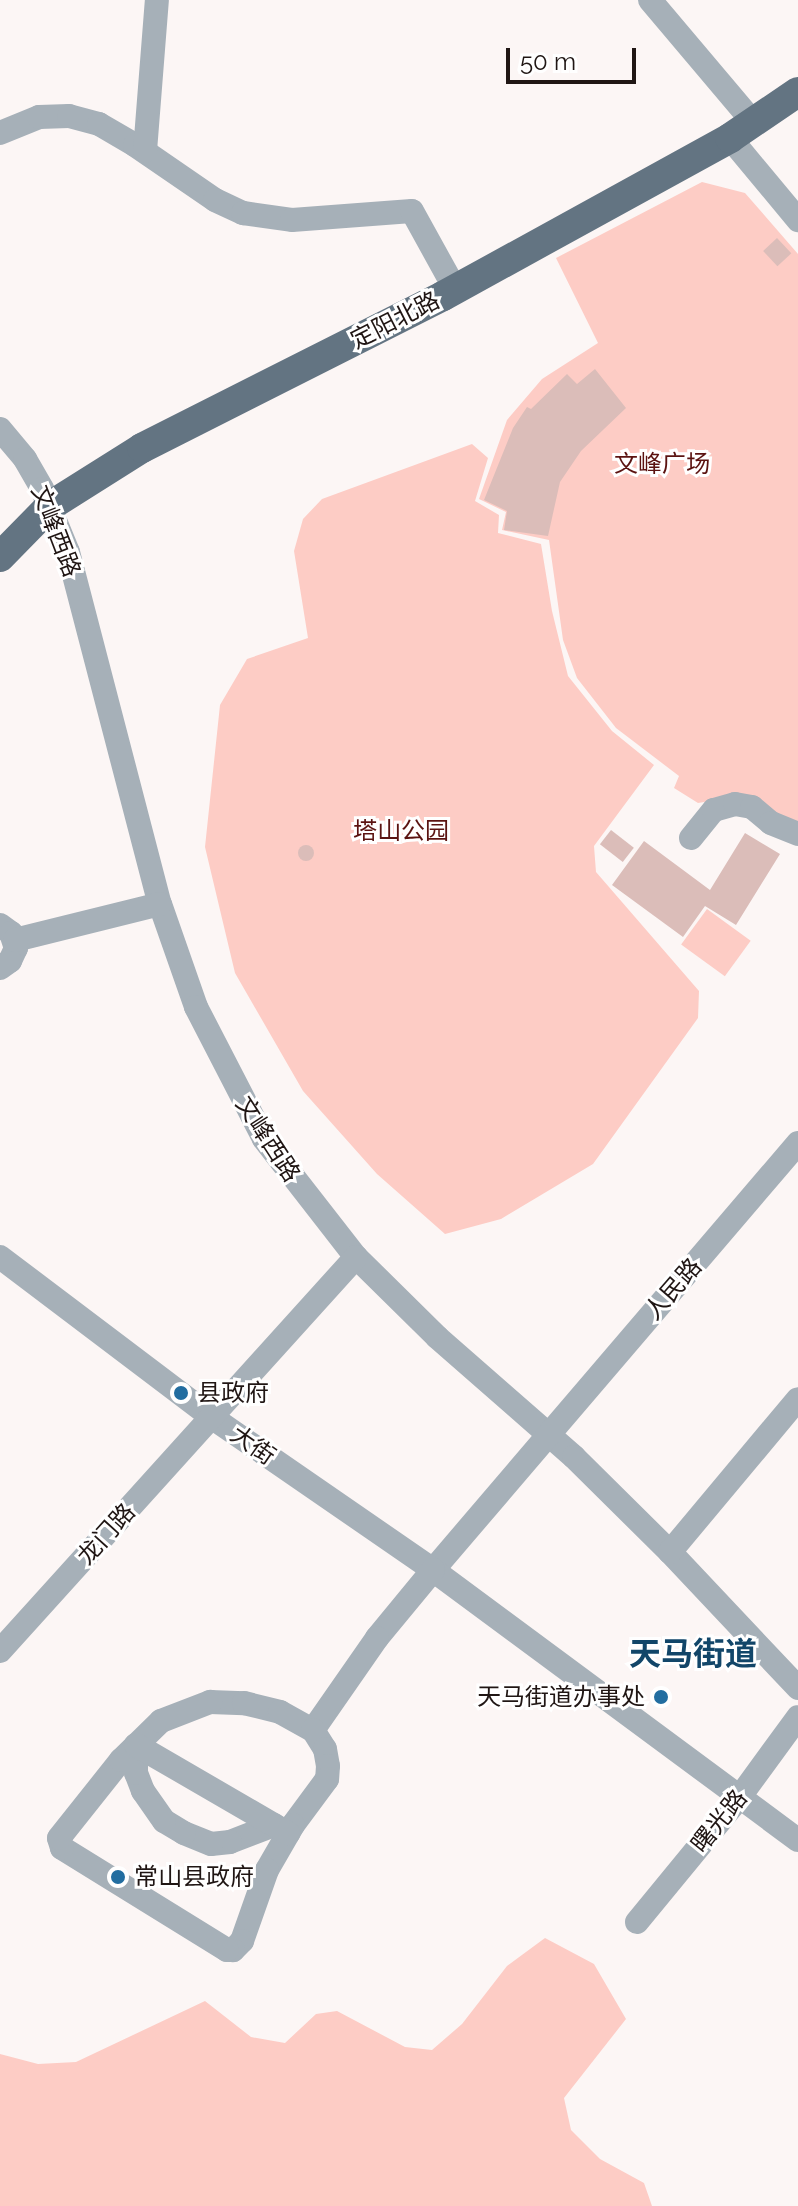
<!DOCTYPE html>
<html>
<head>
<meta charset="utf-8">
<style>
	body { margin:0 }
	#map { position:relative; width:798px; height:2206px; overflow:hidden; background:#fcf6f5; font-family:Raleway,"Noto Sans SC",sans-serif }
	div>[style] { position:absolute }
	.green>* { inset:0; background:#fdccc5; transform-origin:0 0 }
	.building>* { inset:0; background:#dbbdb9; transform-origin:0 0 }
	.round { border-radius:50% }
	.minor>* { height:24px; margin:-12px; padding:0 12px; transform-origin:12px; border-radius:12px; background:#a6b0b8 }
	.major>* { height:30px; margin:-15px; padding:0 15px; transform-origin:15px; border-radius:15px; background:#637482 }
	.dots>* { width:22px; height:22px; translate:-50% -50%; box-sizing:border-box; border:4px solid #fff; border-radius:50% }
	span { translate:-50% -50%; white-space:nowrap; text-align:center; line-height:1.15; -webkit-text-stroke:6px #fff; paint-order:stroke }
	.street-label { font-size:24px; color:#201614 }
	.park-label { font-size:24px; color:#5b1311 }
	.poi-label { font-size:24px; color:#201614 }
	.left { translate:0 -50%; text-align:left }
	.right { translate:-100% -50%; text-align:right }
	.district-label { font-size:32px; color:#124669; font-weight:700 }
	.scale { position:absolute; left:506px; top:48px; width:130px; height:36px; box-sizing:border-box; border:4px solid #201614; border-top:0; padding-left:10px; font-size:24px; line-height:28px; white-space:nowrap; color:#201614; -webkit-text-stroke:6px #fff; paint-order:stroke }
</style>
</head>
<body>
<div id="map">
	<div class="green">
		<i style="clip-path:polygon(702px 182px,745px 193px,798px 254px,798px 824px,788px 822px,748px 795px,698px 803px,674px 788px,679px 776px,616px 728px,577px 678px,563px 640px,549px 540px,502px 530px,506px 512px,479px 499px,507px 420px,542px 379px,598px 343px,556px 258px)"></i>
		<i style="clip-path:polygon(472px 444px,488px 458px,475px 501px,499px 515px,498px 533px,541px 544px,552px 611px,568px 676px,612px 731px,654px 765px,594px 846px,596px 872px,699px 991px,698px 1018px,593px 1164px,501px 1219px,445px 1234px,377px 1174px,303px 1091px,235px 973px,205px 847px,220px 705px,247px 659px,308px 638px,294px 551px,303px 519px,322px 499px)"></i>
		<i style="left:707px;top:909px;width:54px;height:44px;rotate:36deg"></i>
		<i style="clip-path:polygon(545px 1938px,594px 1964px,626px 2019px,564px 2098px,571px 2130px,600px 2159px,644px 2183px,652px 2206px,0 2206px,0 2054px,38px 2064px,76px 2062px,205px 2001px,251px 2037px,285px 2043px,316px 2014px,337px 2011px,405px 2047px,432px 2050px,462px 2024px,507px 1966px)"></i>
	</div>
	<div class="building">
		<i style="left:777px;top:238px;width:21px;height:19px;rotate:47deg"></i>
		<i style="clip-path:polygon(595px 369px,626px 408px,581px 451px,560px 482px,548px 536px,504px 530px,507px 511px,484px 500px,513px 428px,527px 407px,531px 409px,567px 374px,577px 384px)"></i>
		<i style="left:611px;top:830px;width:29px;height:18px;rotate:38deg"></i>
		<i style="clip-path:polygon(745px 833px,780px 854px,736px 925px,705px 906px,683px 937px,612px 885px,644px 841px,710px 890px)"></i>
		<i class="round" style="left:298px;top:845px;width:16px;height:16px"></i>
	</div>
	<div class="minor">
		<i style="left:650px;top:0;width:160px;rotate:49.8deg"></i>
		<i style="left:0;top:133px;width:42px;rotate:-22.3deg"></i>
		<i style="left:39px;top:117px;width:30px;rotate:-2deg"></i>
		<i style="left:69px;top:116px;width:31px;rotate:15deg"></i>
		<i style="left:99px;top:124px;width:42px;rotate:30.3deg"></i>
		<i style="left:135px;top:145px;width:97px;rotate:34.5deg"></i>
		<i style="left:215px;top:200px;width:31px;rotate:25deg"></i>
		<i style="left:243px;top:213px;width:49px;rotate:8.1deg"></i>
		<i style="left:292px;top:220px;width:120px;rotate:-4.3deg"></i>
		<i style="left:412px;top:211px;width:89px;rotate:61.1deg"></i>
		<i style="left:730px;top:138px;width:107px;rotate:50.3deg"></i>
		<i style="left:145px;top:151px;width:151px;rotate:-85.5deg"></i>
		<i style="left:0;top:429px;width:39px;rotate:50deg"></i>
		<i style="left:25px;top:459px;width:34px;rotate:60deg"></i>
		<i style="left:42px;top:489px;width:68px;rotate:67.6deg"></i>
		<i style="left:68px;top:552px;width:364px;rotate:75.4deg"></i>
		<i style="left:160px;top:904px;width:109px;rotate:70.7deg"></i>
		<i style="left:196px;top:1007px;width:148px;rotate:62.7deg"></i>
		<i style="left:264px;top:1139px;width:150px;rotate:52.1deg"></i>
		<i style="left:356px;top:1257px;width:114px;rotate:44.6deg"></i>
		<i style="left:437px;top:1337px;width:182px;rotate:41.2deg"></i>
		<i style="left:574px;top:1457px;width:135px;rotate:44.7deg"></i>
		<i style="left:670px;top:1552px;width:187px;rotate:46.7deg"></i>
		<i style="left:691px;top:838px;width:36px;rotate:-51deg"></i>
		<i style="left:714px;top:810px;width:22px;rotate:-16deg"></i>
		<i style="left:735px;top:804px;width:17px;rotate:10deg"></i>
		<i style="left:752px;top:807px;width:25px;rotate:40deg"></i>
		<i style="left:771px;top:823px;width:29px;rotate:22deg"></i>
		<i style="left:0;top:925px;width:14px;rotate:36deg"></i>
		<i style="left:11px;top:933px;width:16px;rotate:72deg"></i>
		<i style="left:16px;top:948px;width:14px;rotate:115deg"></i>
		<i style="left:10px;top:961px;width:12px;rotate:145deg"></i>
		<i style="left:15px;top:940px;width:149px;rotate:-13.9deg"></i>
		<i style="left:798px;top:1143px;width:562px;rotate:130.52deg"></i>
		<i style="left:433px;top:1570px;width:454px;rotate:36.5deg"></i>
		<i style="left:0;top:1257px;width:263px;rotate:37.1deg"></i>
		<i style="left:210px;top:1416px;width:271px;rotate:34.6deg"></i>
		<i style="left:433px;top:1570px;width:88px;rotate:129.5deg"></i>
		<i style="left:377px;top:1638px;width:112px;rotate:124.8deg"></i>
		<i style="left:670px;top:1552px;width:199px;rotate:-50.1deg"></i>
		<i style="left:0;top:1651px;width:531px;rotate:-47.9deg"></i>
		<i style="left:210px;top:1702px;width:34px;rotate:2deg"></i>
		<i style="left:244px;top:1703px;width:37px;rotate:14deg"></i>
		<i style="left:280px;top:1712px;width:38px;rotate:29deg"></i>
		<i style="left:313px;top:1730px;width:22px;rotate:58deg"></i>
		<i style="left:325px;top:1749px;width:17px;rotate:80deg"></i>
		<i style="left:328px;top:1766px;width:13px;rotate:94deg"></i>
		<i style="left:327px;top:1779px;width:57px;rotate:126.5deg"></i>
		<i style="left:293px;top:1825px;width:52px;rotate:120deg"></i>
		<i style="left:267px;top:1870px;width:75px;rotate:109.4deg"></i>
		<i style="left:242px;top:1941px;width:13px;rotate:135deg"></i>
		<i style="left:233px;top:1950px;width:6px;rotate:180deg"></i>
		<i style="left:227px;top:1950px;width:194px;rotate:-148.3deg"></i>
		<i style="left:62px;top:1848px;width:10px;rotate:-107deg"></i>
		<i style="left:59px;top:1838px;width:100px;rotate:-51.5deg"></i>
		<i style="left:121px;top:1760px;width:56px;rotate:-44.3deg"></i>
		<i style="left:161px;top:1721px;width:53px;rotate:-21.2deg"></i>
		<i style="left:274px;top:1825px;width:47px;rotate:158.9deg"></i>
		<i style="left:230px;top:1842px;width:19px;rotate:174deg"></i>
		<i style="left:211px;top:1844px;width:29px;rotate:-158deg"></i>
		<i style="left:184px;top:1833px;width:23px;rotate:-149deg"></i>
		<i style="left:164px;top:1821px;width:37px;rotate:-125deg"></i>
		<i style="left:143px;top:1791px;width:19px;rotate:-111deg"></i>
		<i style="left:136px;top:1773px;width:28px;rotate:-90deg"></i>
		<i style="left:136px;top:1745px;width:176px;rotate:30.1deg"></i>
		<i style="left:637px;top:1922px;width:161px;rotate:-50.6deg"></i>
		<i style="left:739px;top:1798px;width:100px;rotate:-53.9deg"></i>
	</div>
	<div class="major">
		<i style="left:0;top:557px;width:71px;rotate:-45.6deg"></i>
		<i style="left:50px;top:506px;width:109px;rotate:-32.2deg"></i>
		<i style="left:142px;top:448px;width:337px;rotate:-26.8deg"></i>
		<i style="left:443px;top:296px;width:328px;rotate:-28.8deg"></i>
		<i style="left:730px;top:138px;width:82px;rotate:-34.1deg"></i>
	</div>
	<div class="dots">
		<i style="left:181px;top:1393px;background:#226da0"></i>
		<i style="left:661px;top:1697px;background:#226da0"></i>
		<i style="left:118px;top:1877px;background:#226da0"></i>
	</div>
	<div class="street-label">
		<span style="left:395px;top:320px;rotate:-27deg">定阳北路</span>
		<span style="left:56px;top:531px;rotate:69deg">文峰西路</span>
		<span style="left:268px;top:1139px;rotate:57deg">文峰西路</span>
		<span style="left:673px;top:1289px;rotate:-49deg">人民路</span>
		<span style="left:253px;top:1445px;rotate:35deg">大街</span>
		<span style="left:106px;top:1534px;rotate:-48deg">龙门路</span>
		<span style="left:719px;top:1821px;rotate:-51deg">曙光路</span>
	</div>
	<div class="park-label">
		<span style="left:662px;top:464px">文峰广场</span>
		<span style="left:401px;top:831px">塔山公园</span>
	</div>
	<div class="poi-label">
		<span class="left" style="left:197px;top:1393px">县政府</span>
		<span class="right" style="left:645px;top:1697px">天马街道办事处</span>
		<span class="left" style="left:134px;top:1877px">常山县政府</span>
	</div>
	<div class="district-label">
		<span style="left:693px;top:1654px">天马街道</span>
	</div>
	<div class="scale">50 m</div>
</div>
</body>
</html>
